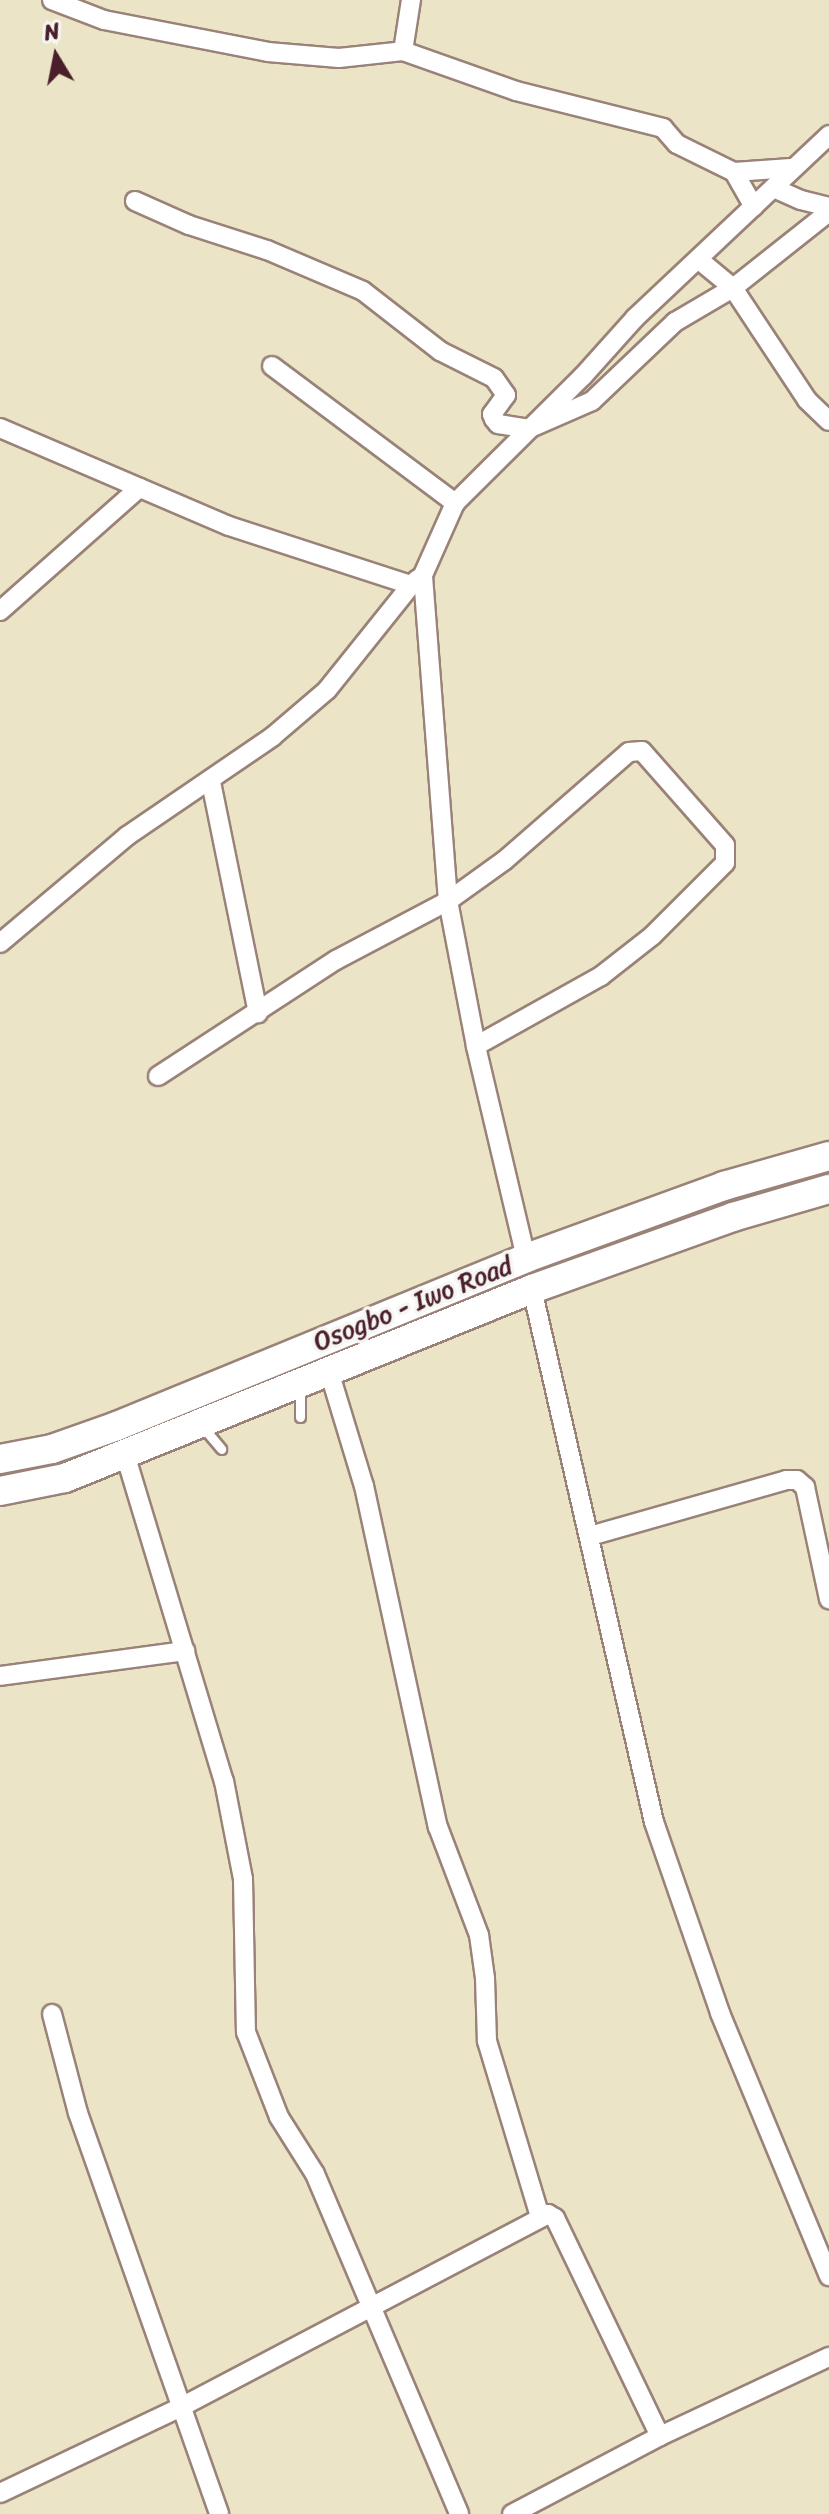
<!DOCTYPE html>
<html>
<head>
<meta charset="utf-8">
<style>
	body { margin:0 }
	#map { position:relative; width:829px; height:2514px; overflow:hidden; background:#ebe4c6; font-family:Sriracha,sans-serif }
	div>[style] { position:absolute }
	.roads { filter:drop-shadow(2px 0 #9a8278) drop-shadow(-2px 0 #9a8278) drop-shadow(0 2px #9a8278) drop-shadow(0 -2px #9a8278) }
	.service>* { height:9px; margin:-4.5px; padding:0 4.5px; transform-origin:4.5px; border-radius:4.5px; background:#fff }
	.minor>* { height:18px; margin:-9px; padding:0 9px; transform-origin:9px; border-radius:9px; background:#fff }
	.primary>* { height:28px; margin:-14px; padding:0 14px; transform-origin:14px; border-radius:14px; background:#fff }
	span { translate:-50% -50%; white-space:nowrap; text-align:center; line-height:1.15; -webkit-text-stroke:7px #f6f6f2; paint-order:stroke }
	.street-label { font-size:26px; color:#4a1f2b }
	.north { position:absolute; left:16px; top:16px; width:80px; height:80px; -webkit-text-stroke:6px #f6f6f2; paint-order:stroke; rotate:350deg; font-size:22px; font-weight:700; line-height:32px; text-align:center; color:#4a1f2b }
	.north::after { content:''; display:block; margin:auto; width:28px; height:36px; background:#4a1f2b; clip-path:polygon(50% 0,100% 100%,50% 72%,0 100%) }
</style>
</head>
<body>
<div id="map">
	<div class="roads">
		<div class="service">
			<i style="left:300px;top:1389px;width:28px;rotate:90deg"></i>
			<i style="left:202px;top:1426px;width:30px;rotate:50deg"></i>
		</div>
		<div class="minor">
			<i style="left:52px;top:0;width:56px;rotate:21deg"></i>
			<i style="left:104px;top:20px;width:167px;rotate:11deg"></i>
			<i style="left:268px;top:52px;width:71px;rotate:4.8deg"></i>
			<i style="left:339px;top:58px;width:64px;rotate:-6.2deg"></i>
			<i style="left:403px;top:51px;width:120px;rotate:19.5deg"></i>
			<i style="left:516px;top:91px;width:152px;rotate:14.1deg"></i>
			<i style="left:663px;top:128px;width:21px;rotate:49deg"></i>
			<i style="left:677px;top:144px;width:64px;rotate:26.2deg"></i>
			<i style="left:734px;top:172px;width:57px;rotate:-4deg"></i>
			<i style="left:403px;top:51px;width:52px;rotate:-81.1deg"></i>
			<i style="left:734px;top:172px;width:40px;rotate:60.3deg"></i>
			<i style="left:776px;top:189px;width:27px;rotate:24deg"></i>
			<i style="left:801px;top:200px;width:29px;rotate:14deg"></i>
			<i style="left:135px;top:201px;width:59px;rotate:24deg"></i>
			<i style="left:189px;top:225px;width:82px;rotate:17.8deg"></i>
			<i style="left:267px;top:250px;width:104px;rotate:23.1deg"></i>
			<i style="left:363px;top:291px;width:98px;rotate:37.9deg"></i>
			<i style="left:440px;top:351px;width:60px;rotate:26.6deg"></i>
			<i style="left:494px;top:378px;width:21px;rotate:55deg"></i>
			<i style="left:506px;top:395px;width:24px;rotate:126deg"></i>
			<i style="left:492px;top:414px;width:5px;rotate:68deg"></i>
			<i style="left:494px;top:419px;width:6px;rotate:51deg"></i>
			<i style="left:498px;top:424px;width:30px;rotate:9deg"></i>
			<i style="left:528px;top:429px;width:70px;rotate:-23.6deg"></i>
			<i style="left:592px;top:401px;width:115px;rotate:-43.6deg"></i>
			<i style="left:675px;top:322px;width:67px;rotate:-30.4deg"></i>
			<i style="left:733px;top:288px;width:122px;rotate:-38.4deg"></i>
			<i style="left:698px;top:259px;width:45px;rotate:39.6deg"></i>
			<i style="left:733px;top:288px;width:134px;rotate:56.5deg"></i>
			<i style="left:807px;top:400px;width:30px;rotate:44deg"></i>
			<i style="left:272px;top:366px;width:229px;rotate:36.8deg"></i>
			<i style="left:0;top:428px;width:249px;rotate:23.2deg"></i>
			<i style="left:229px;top:526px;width:191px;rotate:18deg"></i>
			<i style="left:411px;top:585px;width:9px;rotate:-41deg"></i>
			<i style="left:0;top:611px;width:186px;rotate:-41.5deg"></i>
			<i style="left:211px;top:782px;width:236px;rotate:78.5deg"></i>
			<i style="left:0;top:943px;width:166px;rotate:-40.1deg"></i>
			<i style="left:127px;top:836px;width:176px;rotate:-34.3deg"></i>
			<i style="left:272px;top:737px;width:72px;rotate:-40.5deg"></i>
			<i style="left:327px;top:690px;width:134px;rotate:-51.3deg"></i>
			<i style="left:158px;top:1076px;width:212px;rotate:-33.1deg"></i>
			<i style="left:336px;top:960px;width:127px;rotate:-27.8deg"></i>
			<i style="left:448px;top:901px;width:70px;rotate:-35.7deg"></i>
			<i style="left:505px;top:860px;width:164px;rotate:-41.1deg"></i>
			<i style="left:629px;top:752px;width:13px;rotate:-4deg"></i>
			<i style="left:642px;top:751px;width:125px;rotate:48.6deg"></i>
			<i style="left:725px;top:845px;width:18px;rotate:90deg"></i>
			<i style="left:725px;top:863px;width:103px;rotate:135deg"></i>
			<i style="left:652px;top:936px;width:65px;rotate:141.9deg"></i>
			<i style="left:601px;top:976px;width:143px;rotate:150.8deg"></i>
			<i style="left:526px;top:1258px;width:218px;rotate:-103.3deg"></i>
			<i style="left:476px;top:1046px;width:148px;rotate:-100.9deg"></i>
			<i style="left:448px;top:901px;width:327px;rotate:-94.4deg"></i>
			<i style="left:423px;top:575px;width:79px;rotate:-66deg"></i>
			<i style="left:455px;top:503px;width:180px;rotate:-44.8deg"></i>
			<i style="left:583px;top:376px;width:78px;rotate:-48.1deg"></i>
			<i style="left:635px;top:318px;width:267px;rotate:-43.3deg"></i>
			<i style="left:532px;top:1289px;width:547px;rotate:77.11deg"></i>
			<i style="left:654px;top:1822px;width:202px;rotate:70.9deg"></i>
			<i style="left:720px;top:2013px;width:285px;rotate:67.5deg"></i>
			<i style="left:329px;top:1371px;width:120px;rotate:73.1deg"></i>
			<i style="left:364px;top:1486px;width:349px;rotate:77.8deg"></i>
			<i style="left:438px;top:1827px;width:116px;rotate:69.2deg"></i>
			<i style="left:479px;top:1935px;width:43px;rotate:82.1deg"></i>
			<i style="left:485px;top:1978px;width:63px;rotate:88.2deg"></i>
			<i style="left:487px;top:2041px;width:183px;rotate:73.2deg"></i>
			<i style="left:125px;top:1454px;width:342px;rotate:73.2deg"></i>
			<i style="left:224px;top:1781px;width:100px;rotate:79deg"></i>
			<i style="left:243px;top:1879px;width:153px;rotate:88.9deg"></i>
			<i style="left:246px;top:2032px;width:91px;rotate:68.8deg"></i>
			<i style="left:279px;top:2117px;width:67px;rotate:57.7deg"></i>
			<i style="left:315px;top:2174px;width:369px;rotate:67deg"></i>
			<i style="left:590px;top:1536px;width:204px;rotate:-15.9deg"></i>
			<i style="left:786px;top:1480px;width:11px"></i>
			<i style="left:797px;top:1480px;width:11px;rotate:41deg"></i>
			<i style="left:805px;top:1487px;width:115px;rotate:77.9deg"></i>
			<i style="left:0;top:1676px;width:187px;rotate:-7.7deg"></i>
			<i style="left:52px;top:2014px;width:102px;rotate:75.3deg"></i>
			<i style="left:78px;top:2113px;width:425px;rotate:70.6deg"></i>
			<i style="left:0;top:2493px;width:200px;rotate:-25.4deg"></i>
			<i style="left:181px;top:2407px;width:415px;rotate:-27.7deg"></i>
			<i style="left:548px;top:2214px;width:8px;rotate:30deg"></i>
			<i style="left:555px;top:2218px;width:242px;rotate:64.3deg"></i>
			<i style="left:512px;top:2514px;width:167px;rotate:-27.8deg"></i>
			<i style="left:660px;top:2436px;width:187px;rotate:-25.1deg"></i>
		</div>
		<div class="primary">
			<i style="left:0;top:1459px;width:53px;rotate:-10.9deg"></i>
			<i style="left:52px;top:1449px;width:69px;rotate:-19.5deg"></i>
			<i style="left:117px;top:1426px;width:442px;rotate:-22.3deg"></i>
			<i style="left:526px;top:1258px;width:211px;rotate:-20deg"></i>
			<i style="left:724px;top:1186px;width:109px;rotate:-15.9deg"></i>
			<i style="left:0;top:1491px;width:66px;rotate:-11.3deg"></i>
			<i style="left:65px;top:1478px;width:504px;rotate:-22.03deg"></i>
			<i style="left:532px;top:1289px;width:214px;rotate:-19.7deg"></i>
			<i style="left:733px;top:1217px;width:100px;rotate:-16.3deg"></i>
		</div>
	</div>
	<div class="street-label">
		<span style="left:413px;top:1304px;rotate:-22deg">Osogbo - Iwo Road</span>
	</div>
	<div class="north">N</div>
</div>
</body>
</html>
